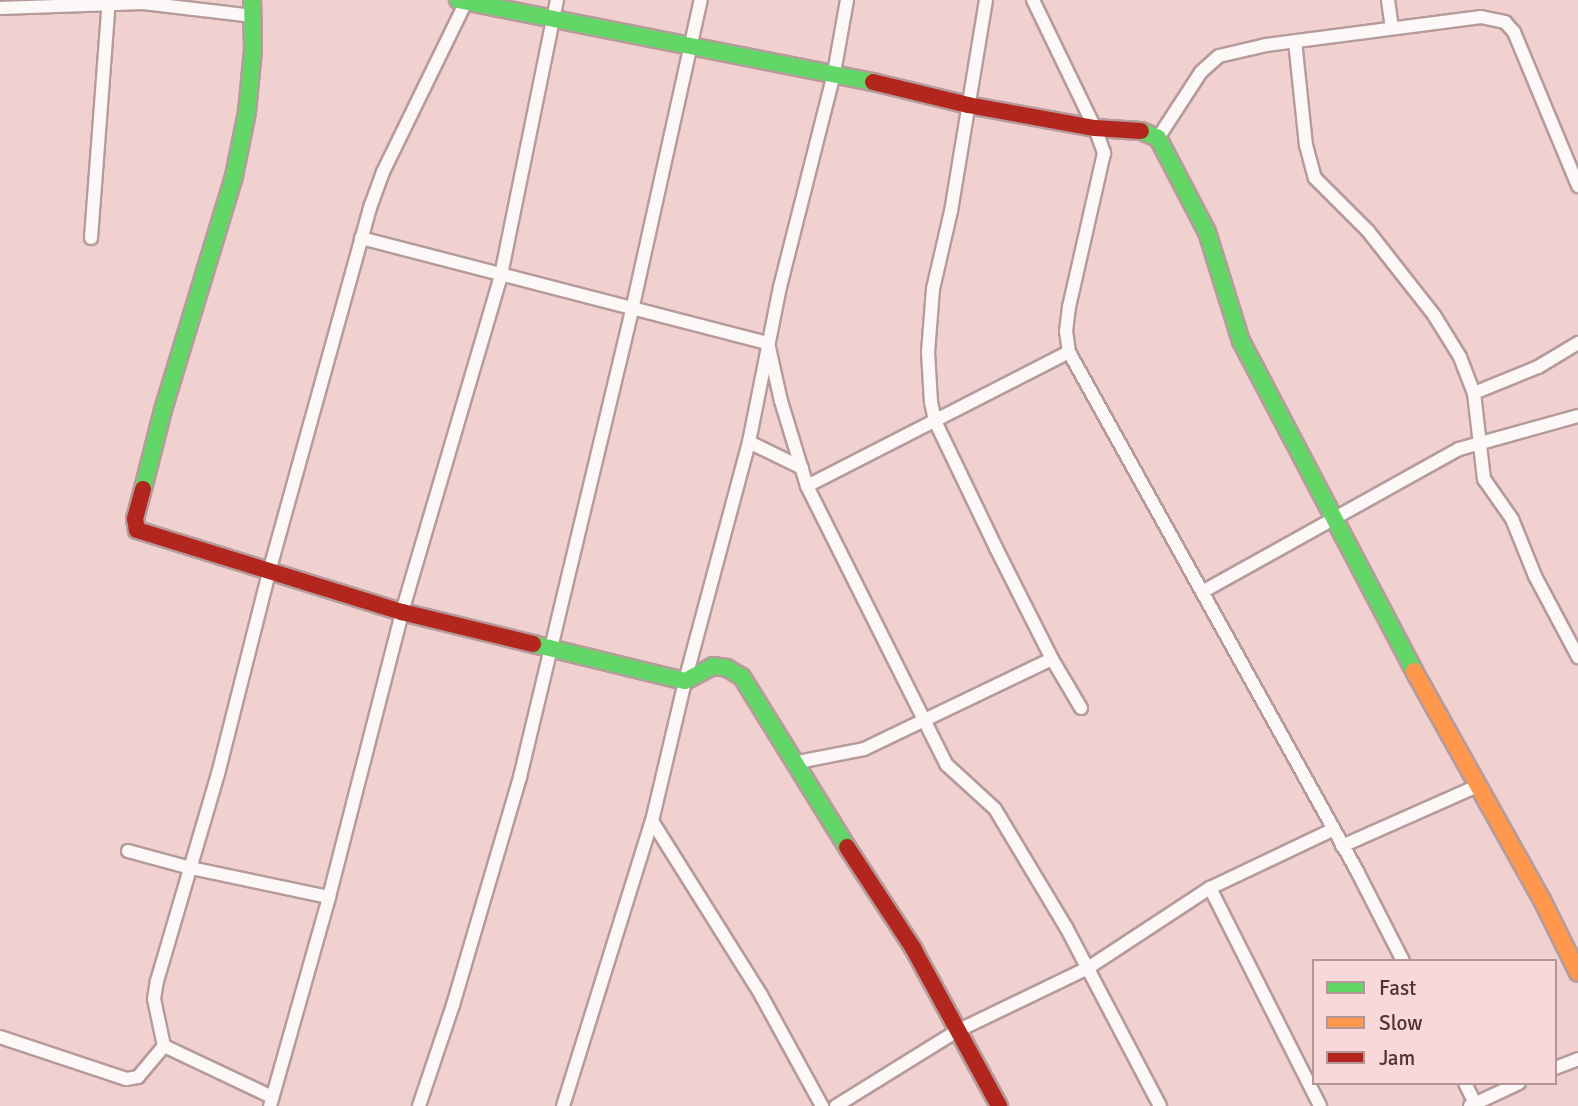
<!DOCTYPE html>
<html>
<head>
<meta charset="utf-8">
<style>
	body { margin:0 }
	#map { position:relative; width:1578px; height:1106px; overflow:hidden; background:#f1d0d0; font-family:Signika,sans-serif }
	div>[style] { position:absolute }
	.roads { filter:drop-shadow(2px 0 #b69b9b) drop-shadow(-2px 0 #b69b9b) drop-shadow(0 2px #b69b9b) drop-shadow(0 -2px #b69b9b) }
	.street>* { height:12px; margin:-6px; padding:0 6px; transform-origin:6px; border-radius:6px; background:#fdf8f8 }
	.fast>* { height:16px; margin:-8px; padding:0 8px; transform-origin:8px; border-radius:8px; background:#63d668 }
	.slow>* { height:16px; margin:-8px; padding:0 8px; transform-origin:8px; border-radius:8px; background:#ff974d }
	.jam>* { height:16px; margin:-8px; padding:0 8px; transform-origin:8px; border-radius:8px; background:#b3261e }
	span { translate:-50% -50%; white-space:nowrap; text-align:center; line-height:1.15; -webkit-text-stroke:5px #f8d8d9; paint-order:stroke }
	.legend { position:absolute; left:1312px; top:959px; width:245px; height:126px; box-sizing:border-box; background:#f8d8d9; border:2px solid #b59697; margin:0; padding:9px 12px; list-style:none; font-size:21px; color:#513334 }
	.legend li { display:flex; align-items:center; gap:14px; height:35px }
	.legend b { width:35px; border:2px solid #b59697 }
</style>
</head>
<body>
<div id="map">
	<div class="roads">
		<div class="street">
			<i style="left:986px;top:0;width:214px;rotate:99.4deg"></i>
			<i style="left:951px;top:211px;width:80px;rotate:103deg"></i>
			<i style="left:933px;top:289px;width:63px;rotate:94.5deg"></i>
			<i style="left:928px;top:352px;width:50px;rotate:86.6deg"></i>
			<i style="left:931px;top:402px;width:19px;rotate:78deg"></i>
			<i style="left:935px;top:421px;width:141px;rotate:64.3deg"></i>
			<i style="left:996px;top:548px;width:124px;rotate:63.2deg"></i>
			<i style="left:1052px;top:659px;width:57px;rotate:59.4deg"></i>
			<i style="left:1033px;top:0;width:142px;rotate:64.2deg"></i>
			<i style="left:1095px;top:128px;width:27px;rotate:70deg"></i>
			<i style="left:1104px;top:153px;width:158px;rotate:102.8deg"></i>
			<i style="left:1069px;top:307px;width:24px;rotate:97deg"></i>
			<i style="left:1066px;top:331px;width:21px;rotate:82deg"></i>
			<i style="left:1069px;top:352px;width:594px;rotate:60.97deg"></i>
			<i style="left:1357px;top:871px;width:101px;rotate:62.9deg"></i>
			<i style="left:1388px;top:0;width:27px;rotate:82deg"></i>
			<i style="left:0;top:8px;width:143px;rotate:-2deg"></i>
			<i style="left:143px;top:3px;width:111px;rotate:6.7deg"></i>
			<i style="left:1295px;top:41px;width:105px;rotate:84deg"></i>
			<i style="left:1306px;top:145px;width:34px;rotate:75deg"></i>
			<i style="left:1315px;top:178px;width:75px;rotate:45deg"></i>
			<i style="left:1368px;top:231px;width:107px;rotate:51.8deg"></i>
			<i style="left:1434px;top:315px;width:49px;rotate:58.2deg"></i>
			<i style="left:1460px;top:357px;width:39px;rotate:69deg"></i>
			<i style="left:1474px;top:393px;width:87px;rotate:83.4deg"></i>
			<i style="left:1484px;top:479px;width:49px;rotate:55deg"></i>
			<i style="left:1512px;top:519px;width:61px;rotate:68deg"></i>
			<i style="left:1535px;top:576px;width:92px;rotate:62deg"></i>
			<i style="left:1158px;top:138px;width:79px;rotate:-56.9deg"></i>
			<i style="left:1201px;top:72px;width:24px;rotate:-42deg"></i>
			<i style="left:1219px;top:56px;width:48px;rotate:-13.2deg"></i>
			<i style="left:1266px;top:45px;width:217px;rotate:-7.4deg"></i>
			<i style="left:1481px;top:17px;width:25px;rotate:12deg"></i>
			<i style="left:1505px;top:22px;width:13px;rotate:48deg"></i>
			<i style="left:1514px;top:32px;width:167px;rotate:67.4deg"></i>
			<i style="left:91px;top:238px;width:239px;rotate:-85.7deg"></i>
			<i style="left:361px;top:238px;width:420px;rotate:14.5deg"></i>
			<i style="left:768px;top:343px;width:59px;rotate:77.4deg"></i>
			<i style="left:781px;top:401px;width:89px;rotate:73deg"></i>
			<i style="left:807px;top:486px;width:312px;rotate:63.4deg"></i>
			<i style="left:947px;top:765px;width:65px;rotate:42.5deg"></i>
			<i style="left:995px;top:809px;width:138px;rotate:59deg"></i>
			<i style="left:1066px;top:927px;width:202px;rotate:62.3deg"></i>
			<i style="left:1474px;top:393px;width:69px;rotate:-22.1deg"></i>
			<i style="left:1538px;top:367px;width:47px;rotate:-31deg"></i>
			<i style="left:749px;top:442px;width:59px;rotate:26.1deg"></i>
			<i style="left:807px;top:486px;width:294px;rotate:-27.1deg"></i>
			<i style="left:1202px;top:592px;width:294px;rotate:-29.1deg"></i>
			<i style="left:1459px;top:449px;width:123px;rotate:-15.5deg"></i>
			<i style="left:793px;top:763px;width:72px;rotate:-11.2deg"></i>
			<i style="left:864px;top:749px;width:208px;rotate:-25.6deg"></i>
			<i style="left:652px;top:821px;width:205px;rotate:57.9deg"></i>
			<i style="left:761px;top:995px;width:127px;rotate:61.2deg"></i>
			<i style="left:1342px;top:846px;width:145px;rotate:-23.9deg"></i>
			<i style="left:128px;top:851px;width:65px;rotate:15.1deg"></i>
			<i style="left:191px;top:868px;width:141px;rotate:11.9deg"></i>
			<i style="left:1210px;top:888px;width:244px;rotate:63.2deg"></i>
			<i style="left:0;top:1037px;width:133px;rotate:18.4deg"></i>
			<i style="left:126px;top:1079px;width:12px;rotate:-9deg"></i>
			<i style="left:138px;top:1077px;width:40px;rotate:-50deg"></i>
			<i style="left:1555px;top:1068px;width:25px;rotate:-21deg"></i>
			<i style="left:1465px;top:1083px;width:25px;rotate:64deg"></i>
			<i style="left:272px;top:1097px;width:119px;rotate:-154.7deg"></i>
			<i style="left:164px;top:1046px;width:48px;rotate:-102deg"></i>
			<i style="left:154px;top:999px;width:18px;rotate:-81deg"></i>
			<i style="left:157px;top:981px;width:216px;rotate:-73.6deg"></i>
			<i style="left:218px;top:774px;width:208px;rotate:-75.8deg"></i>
			<i style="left:269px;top:572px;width:381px;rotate:-74.5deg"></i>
			<i style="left:371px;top:205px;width:35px;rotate:-70deg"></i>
			<i style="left:383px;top:172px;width:191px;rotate:-64deg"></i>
			<i style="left:270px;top:1106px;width:217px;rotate:-74.2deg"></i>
			<i style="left:329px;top:897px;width:294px;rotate:-75.6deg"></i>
			<i style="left:402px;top:612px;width:351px;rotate:-73.6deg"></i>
			<i style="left:501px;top:275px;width:281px;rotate:-78.5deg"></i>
			<i style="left:419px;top:1106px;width:107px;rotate:-71.4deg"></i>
			<i style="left:453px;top:1005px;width:238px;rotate:-73.6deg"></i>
			<i style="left:520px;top:777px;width:480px;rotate:-76.5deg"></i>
			<i style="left:632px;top:310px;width:318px;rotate:-77.5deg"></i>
			<i style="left:563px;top:1106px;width:299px;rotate:-72.7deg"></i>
			<i style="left:652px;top:821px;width:144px;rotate:-76.7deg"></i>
			<i style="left:685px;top:681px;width:247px;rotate:-75deg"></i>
			<i style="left:749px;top:442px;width:158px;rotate:-78.7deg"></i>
			<i style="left:780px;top:287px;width:221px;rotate:-75.8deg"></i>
			<i style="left:834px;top:73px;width:74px;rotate:-79.9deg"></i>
			<i style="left:836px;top:1106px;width:142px;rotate:-31.8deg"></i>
			<i style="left:957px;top:1031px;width:145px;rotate:-25.7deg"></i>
			<i style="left:1088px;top:968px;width:146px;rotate:-33.3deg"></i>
			<i style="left:1210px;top:888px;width:135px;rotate:-25.4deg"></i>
			<i style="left:1470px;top:1106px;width:54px;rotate:-25.1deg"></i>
		</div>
		<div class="fast">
			<i style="left:458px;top:0;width:423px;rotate:11.2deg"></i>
			<i style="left:1141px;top:131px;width:18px;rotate:22deg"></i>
			<i style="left:1158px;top:138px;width:106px;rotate:62.5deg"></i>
			<i style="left:1207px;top:232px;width:114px;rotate:72.7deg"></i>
			<i style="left:1241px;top:341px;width:373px;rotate:62.3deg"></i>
			<i style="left:143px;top:489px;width:81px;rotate:-75.8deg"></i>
			<i style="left:163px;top:410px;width:245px;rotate:-73.1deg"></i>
			<i style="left:234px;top:176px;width:65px;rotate:-78.5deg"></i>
			<i style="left:247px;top:112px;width:62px;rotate:-84.5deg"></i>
			<i style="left:253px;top:50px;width:50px;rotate:-91.1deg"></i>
			<i style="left:533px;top:644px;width:156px;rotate:13.7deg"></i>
			<i style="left:685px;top:681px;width:32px;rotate:-28deg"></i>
			<i style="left:713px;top:666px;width:14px;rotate:8deg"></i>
			<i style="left:727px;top:668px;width:17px;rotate:31deg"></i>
			<i style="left:742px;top:677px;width:200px;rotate:58.3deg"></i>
		</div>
		<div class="slow">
			<i style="left:1414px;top:671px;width:262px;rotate:60.8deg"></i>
			<i style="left:1542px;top:900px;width:81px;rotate:63.7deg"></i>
		</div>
		<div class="jam">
			<i style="left:873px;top:82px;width:98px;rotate:13.6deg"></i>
			<i style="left:968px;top:105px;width:129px;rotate:10.3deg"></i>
			<i style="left:1095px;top:128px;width:46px;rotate:3.7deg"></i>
			<i style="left:143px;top:489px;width:31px;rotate:105deg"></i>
			<i style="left:135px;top:519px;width:11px;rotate:80deg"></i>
			<i style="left:137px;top:530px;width:277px;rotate:17.2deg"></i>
			<i style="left:402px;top:612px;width:135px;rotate:13.7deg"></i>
			<i style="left:847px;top:847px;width:121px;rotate:56.8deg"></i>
			<i style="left:913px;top:948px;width:180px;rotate:61.4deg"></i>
		</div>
	</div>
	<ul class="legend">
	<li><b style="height:9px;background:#63d668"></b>Fast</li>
	<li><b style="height:9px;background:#ff974d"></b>Slow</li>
	<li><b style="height:9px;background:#b3261e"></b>Jam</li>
	</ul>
</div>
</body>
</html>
